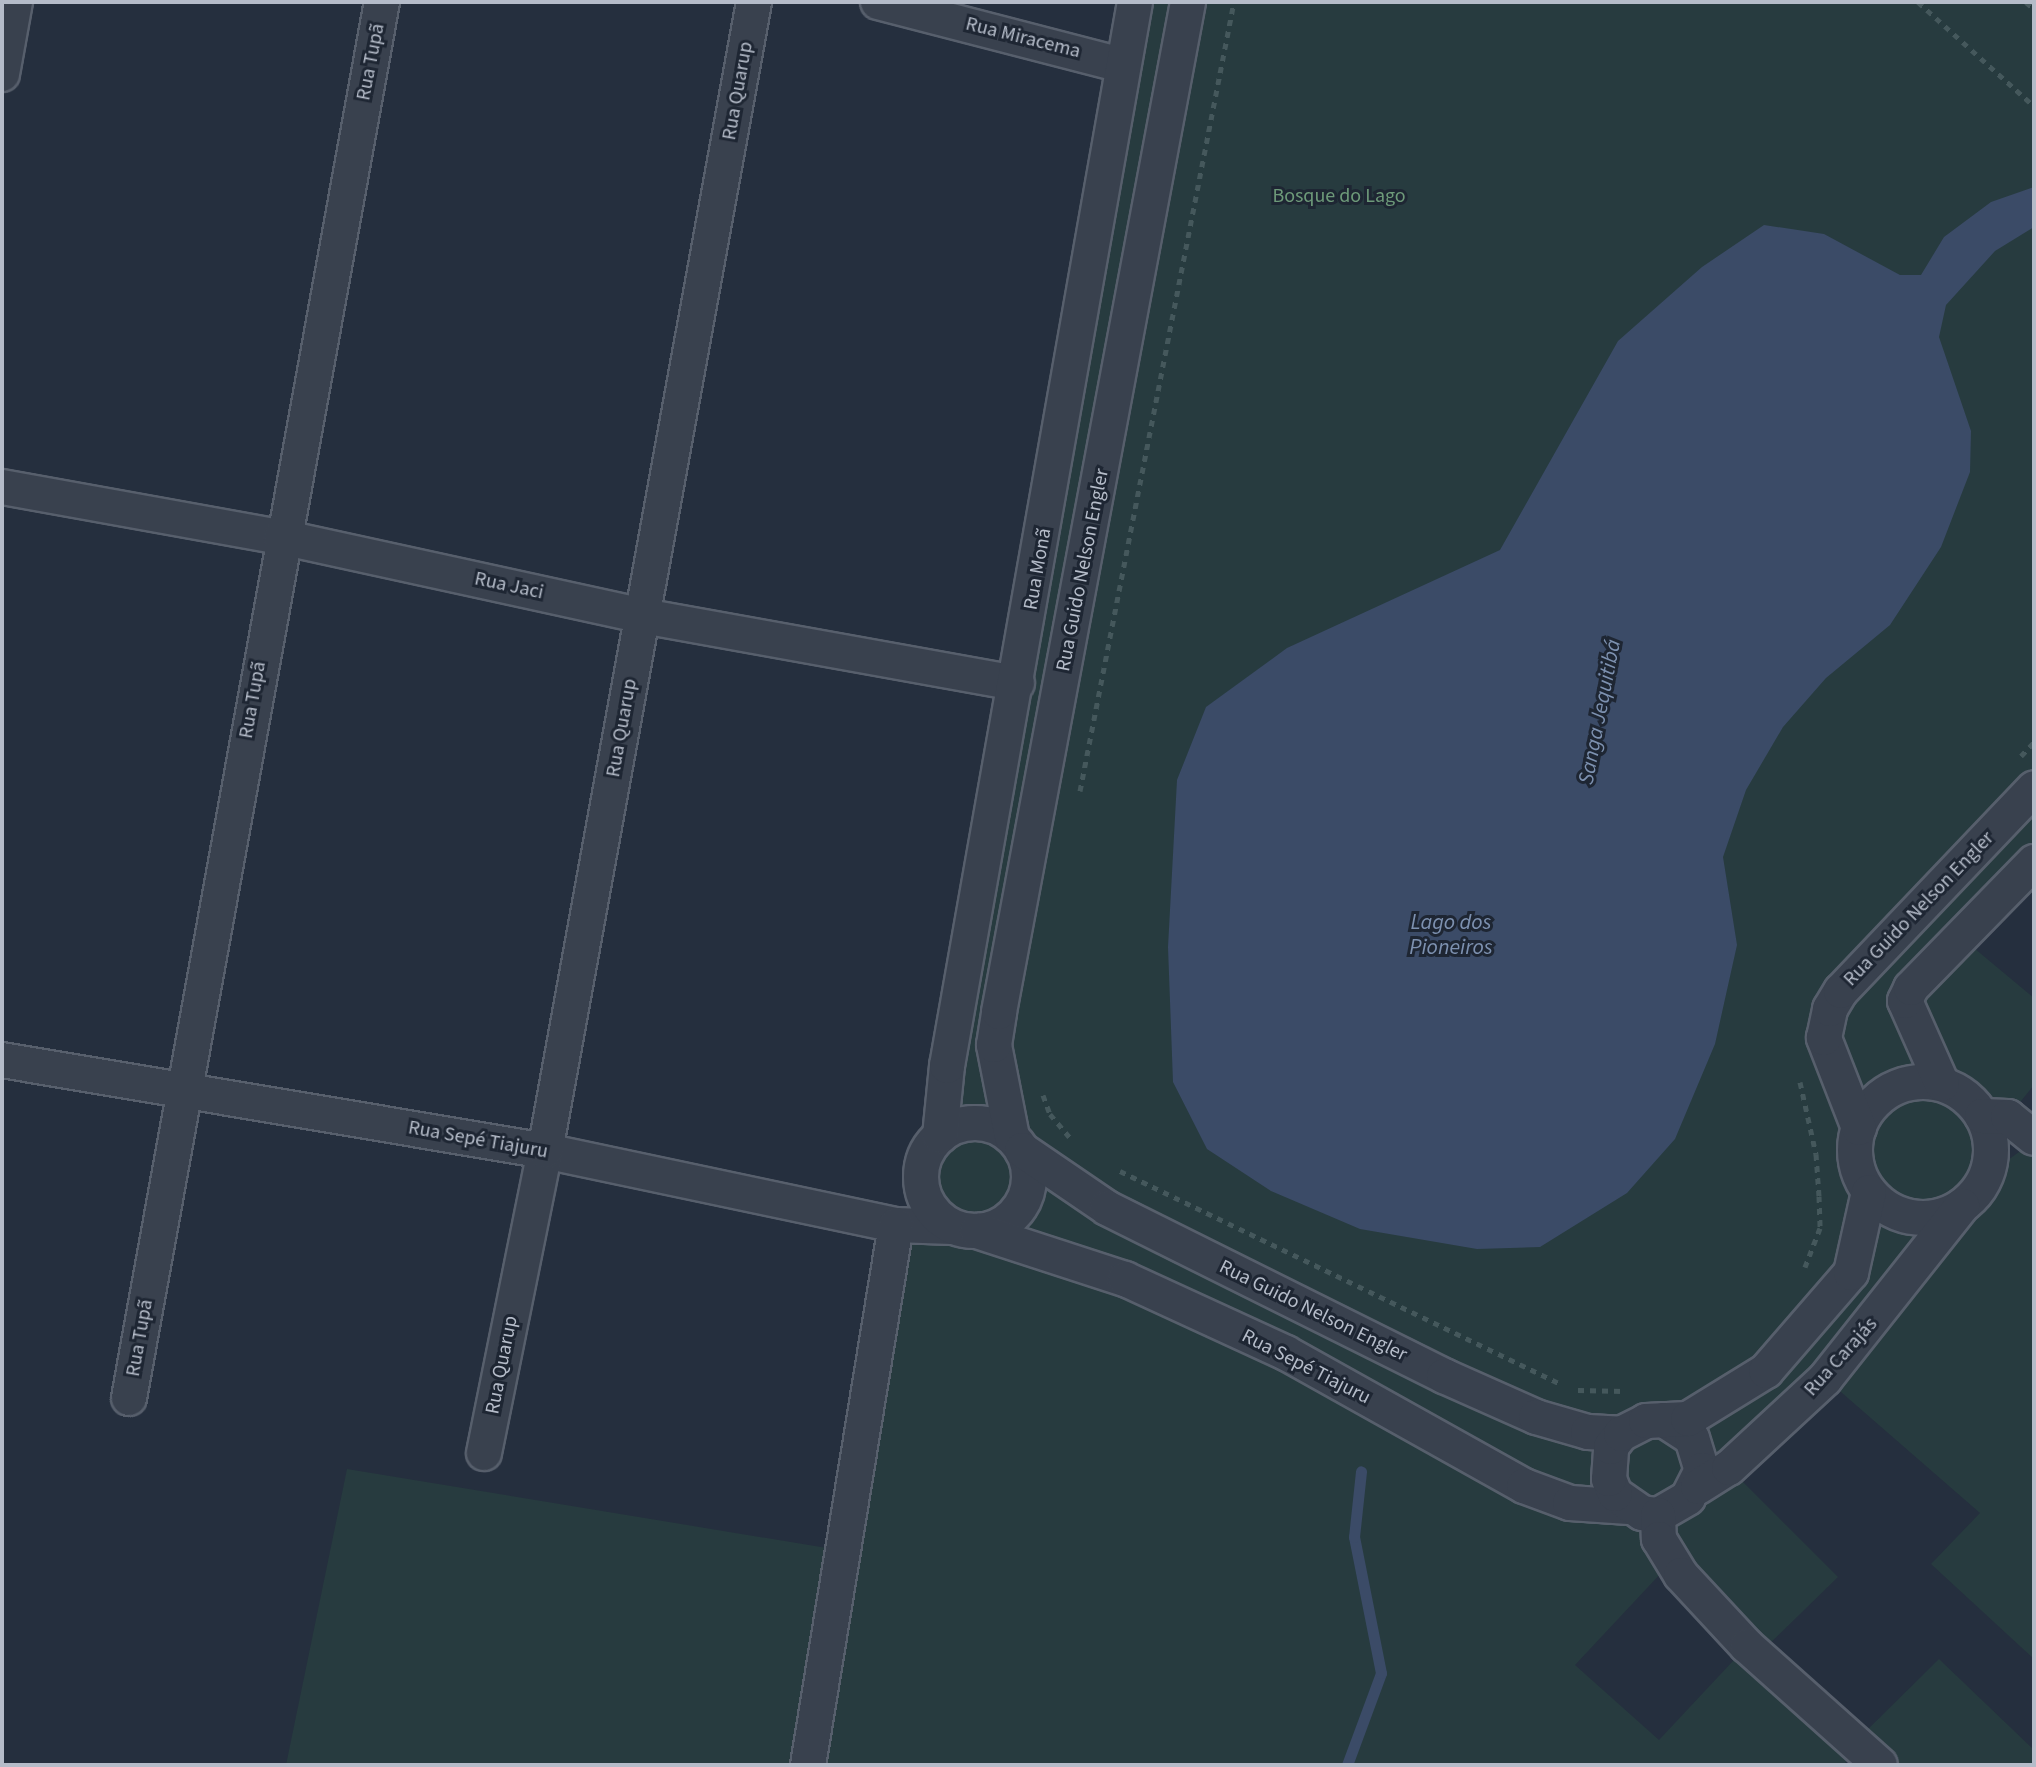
<!DOCTYPE html>
<html>
<head>
<meta charset="utf-8">
<style>
	body { margin:0 }
	#map { position:relative; width:2036px; height:1767px; overflow:hidden; background:#252f3e; font-family:"Source Sans 3",sans-serif }
	div>[style] { position:absolute }
	.green>* { inset:0; background:#273b3f }
	.water>* { inset:0; background:#3b4b67 }
	.stream>* { height:11px; margin:-5.5px; padding:0 5.5px; transform-origin:5.5px; border-radius:5.5px; background:#3b4b67 }
	.path>* { height:5px; margin-top:-2.5px; transform-origin:0; background:repeating-linear-gradient(90deg,#45585c 0 6px,transparent 0 12px) }
	.roads { filter:drop-shadow(2px 0 #575f6c) drop-shadow(-2px 0 #575f6c) drop-shadow(0 2px #575f6c) drop-shadow(0 -2px #575f6c) }
	.street>* { height:34px; margin:-17px; padding:0 17px; transform-origin:17px; border-radius:17px; background:#39414e }
	.street>.ring { margin:-17px; padding:0; box-sizing:content-box; background:none; border:34px solid #39414e; border-radius:50% }
	span { translate:-50% -50%; white-space:nowrap; text-align:center; line-height:1.15; -webkit-text-stroke:6px #1e2633; paint-order:stroke }
	.street-label { font-size:20px; color:#b5bcc9 }
	.park-label { font-size:20px; color:#6d9979 }
	.water-label { font-size:22px; color:#7d91b0; font-style:italic }
	.frame { position:absolute; inset:0; border:4px solid #b5bcc9; pointer-events:none }
</style>
</head>
<body>
<div id="map">
	<div class="green">
		<i style="clip-path:polygon(evenodd,1135px 2px,2034px 2px,2034px 862px,1962px 938px,2034px 998px,2034px 1085px,2008px 1117px,1983px 1116px,1991px 1139px,1987px 1175px,2019px 1152px,2034px 1152px,2034px 1659px,1931px 1564px,1980px 1513px,1826px 1379px,1729px 1468px,1838px 1577px,1758px 1655px,1855px 1742px,1939px 1659px,2034px 1750px,2034px 1765px,1880px 1765px,1860px 1747px,1843px 1765px,286px 1765px,347px 1469px,839px 1550px,896px 1225px,937px 1216px,921px 1184px,922px 1167px,940px 1136px,1135px 2px,1663px 1571px,1747px 1646px,1659px 1740px,1575px 1665px,1663px 1571px)"></i>
	</div>
	<div class="water">
		<i style="clip-path:polygon(2034px 187px,2034px 227px,1995px 251px,1946px 305px,1939px 337px,1971px 431px,1970px 472px,1941px 547px,1890px 625px,1826px 678px,1783px 727px,1746px 790px,1723px 857px,1737px 945px,1715px 1044px,1675px 1139px,1627px 1193px,1540px 1247px,1477px 1249px,1360px 1229px,1271px 1191px,1207px 1149px,1173px 1082px,1168px 947px,1177px 780px,1206px 707px,1287px 648px,1500px 550px,1618px 341px,1702px 267px,1764px 225px,1824px 234px,1900px 275px,1921px 275px,1944px 237px,1991px 202px)"></i>
	</div>
	<div class="stream">
		<i style="left:1347px;top:1765px;width:98px;rotate:-69.7deg"></i>
		<i style="left:1381px;top:1673px;width:139px;rotate:-101.2deg"></i>
		<i style="left:1354px;top:1537px;width:66px;rotate:-83.9deg"></i>
	</div>
	<div class="path">
		<i style="left:1918px;top:2px;width:156px;rotate:41.9deg"></i>
		<i style="left:2026px;top:2px;width:11px;rotate:41deg"></i>
		<i style="left:2021px;top:756px;width:19px;rotate:-47deg"></i>
		<i style="left:1080px;top:791px;width:804px;rotate:-78.96deg"></i>
		<i style="left:1800px;top:1082px;width:74px;rotate:77.5deg"></i>
		<i style="left:1816px;top:1154px;width:42px;rotate:85.9deg"></i>
		<i style="left:1819px;top:1196px;width:32px;rotate:88deg"></i>
		<i style="left:1820px;top:1228px;width:42px;rotate:111deg"></i>
		<i style="left:1043px;top:1095px;width:20px;rotate:70deg"></i>
		<i style="left:1050px;top:1114px;width:30px;rotate:50deg"></i>
		<i style="left:1120px;top:1171px;width:490px;rotate:25.8deg"></i>
		<i style="left:1578px;top:1390px;width:46px;rotate:1.2deg"></i>
	</div>
	<div class="roads">
		<div class="street">
			<i style="left:878px;top:2px;width:252px;rotate:14.5deg"></i>
			<i style="left:2px;top:74px;width:73px;rotate:-79.8deg"></i>
			<i style="left:2px;top:487px;width:283px;rotate:10.2deg"></i>
			<i style="left:281px;top:537px;width:371px;rotate:12.3deg"></i>
			<i style="left:643px;top:616px;width:380px;rotate:10.2deg"></i>
			<i style="left:2px;top:1060px;width:551px;rotate:9.51deg"></i>
			<i style="left:545px;top:1151px;width:359px;rotate:11.9deg"></i>
			<i style="left:896px;top:1225px;width:56px;rotate:2deg"></i>
			<i class="ring" style="left:1855px;top:1082px;width:102px;height:102px"></i>
			<i style="left:1942px;top:1084px;width:91px;rotate:-114deg"></i>
			<i style="left:1905px;top:1001px;width:14px;rotate:-65deg"></i>
			<i style="left:1911px;top:988px;width:176px;rotate:-45.7deg"></i>
			<i style="left:1982px;top:1116px;width:26px;rotate:2deg"></i>
			<i style="left:2008px;top:1117px;width:33px;rotate:39deg"></i>
			<i class="ring" style="left:921px;top:1123px;width:74px;height:74px"></i>
			<i style="left:1859px;top:1128px;width:97px;rotate:-111.3deg"></i>
			<i style="left:1824px;top:1038px;width:30px;rotate:-78deg"></i>
			<i style="left:1830px;top:1009px;width:21px;rotate:-59deg"></i>
			<i style="left:1841px;top:991px;width:280px;rotate:-46.4deg"></i>
			<i style="left:940px;top:1136px;width:70px;rotate:-84.3deg"></i>
			<i style="left:947px;top:1066px;width:1080px;rotate:-79.98deg"></i>
			<i style="left:1012px;top:1137px;width:94px;rotate:-101.1deg"></i>
			<i style="left:994px;top:1045px;width:33px;rotate:-81deg"></i>
			<i style="left:999px;top:1012px;width:1028px;rotate:-79.4deg"></i>
			<i style="left:1022px;top:1150px;width:103px;rotate:34.3deg"></i>
			<i style="left:1107px;top:1208px;width:377px;rotate:26.5deg"></i>
			<i style="left:1444px;top:1376px;width:101px;rotate:24deg"></i>
			<i style="left:1536px;top:1417px;width:54px;rotate:16.1deg"></i>
			<i style="left:1588px;top:1432px;width:33px;rotate:3deg"></i>
			<i style="left:977px;top:1231px;width:156px;rotate:18deg"></i>
			<i style="left:1125px;top:1279px;width:177px;rotate:24.7deg"></i>
			<i style="left:1286px;top:1353px;width:273px;rotate:29.2deg"></i>
			<i style="left:1524px;top:1486px;width:49px;rotate:20.3deg"></i>
			<i style="left:1570px;top:1503px;width:59px;rotate:3.9deg"></i>
			<i style="left:129px;top:1398px;width:1419px;rotate:-79.73deg"></i>
			<i style="left:1664px;top:1420px;width:33px;rotate:33deg"></i>
			<i style="left:1692px;top:1438px;width:34px;rotate:73deg"></i>
			<i style="left:1702px;top:1470px;width:31px;rotate:117deg"></i>
			<i style="left:1688px;top:1498px;width:34px;rotate:150deg"></i>
			<i style="left:1658px;top:1515px;width:16px;rotate:-173deg"></i>
			<i style="left:1642px;top:1513px;width:33px;rotate:-145deg"></i>
			<i style="left:1615px;top:1494px;width:16px;rotate:-112deg"></i>
			<i style="left:1609px;top:1479px;width:32px;rotate:-86deg"></i>
			<i style="left:1611px;top:1447px;width:16px;rotate:-52deg"></i>
			<i style="left:1621px;top:1434px;width:28px;rotate:-27deg"></i>
			<i style="left:1646px;top:1421px;width:42px;rotate:-2.7deg"></i>
			<i style="left:1688px;top:1419px;width:92px;rotate:-31.6deg"></i>
			<i style="left:1766px;top:1371px;width:130px;rotate:-49.1deg"></i>
			<i style="left:1851px;top:1273px;width:83px;rotate:-77.5deg"></i>
			<i style="left:484px;top:1453px;width:308px;rotate:-78.6deg"></i>
			<i style="left:545px;top:1151px;width:1168px;rotate:-79.69deg"></i>
			<i style="left:1698px;top:1487px;width:36px;rotate:-32deg"></i>
			<i style="left:1729px;top:1468px;width:131px;rotate:-42.8deg"></i>
			<i style="left:1825px;top:1379px;width:221px;rotate:-51.6deg"></i>
			<i style="left:1658px;top:1515px;width:24px;rotate:88deg"></i>
			<i style="left:1659px;top:1539px;width:42px;rotate:58.6deg"></i>
			<i style="left:1681px;top:1575px;width:97px;rotate:47.1deg"></i>
			<i style="left:1747px;top:1646px;width:178px;rotate:41.8deg"></i>
			<i style="left:808px;top:1765px;width:547px;rotate:-80.74deg"></i>
		</div>
	</div>
	<div class="street-label">
		<span style="left:1023px;top:38px;rotate:14deg">Rua Miracema</span>
		<span style="left:371px;top:62px;rotate:-79deg">Rua Tupã</span>
		<span style="left:738px;top:91px;rotate:-80deg">Rua Quarup</span>
		<span style="left:1038px;top:569px;rotate:-80deg">Rua Monã</span>
		<span style="left:1083px;top:570px;rotate:-79deg">Rua Guido Nelson Engler</span>
		<span style="left:509px;top:586px;rotate:12deg">Rua Jaci</span>
		<span style="left:253px;top:700px;rotate:-80deg">Rua Tupã</span>
		<span style="left:622px;top:728px;rotate:-80deg">Rua Quarup</span>
		<span style="left:1919px;top:909px;rotate:-46deg">Rua Guido Nelson Engler</span>
		<span style="left:478px;top:1140px;rotate:10deg">Rua Sepé Tiajuru</span>
		<span style="left:1313px;top:1311px;rotate:26deg">Rua Guido Nelson Engler</span>
		<span style="left:140px;top:1338px;rotate:-80deg">Rua Tupã</span>
		<span style="left:1841px;top:1357px;rotate:-48deg">Rua Carajás</span>
		<span style="left:502px;top:1365px;rotate:-79deg">Rua Quarup</span>
		<span style="left:1306px;top:1367px;rotate:27deg">Rua Sepé Tiajuru</span>
	</div>
	<div class="park-label">
		<span style="left:1339px;top:196px">Bosque do Lago</span>
	</div>
	<div class="water-label">
		<span style="left:1600px;top:712px;rotate:-79deg">Sanga Jequitibá</span>
		<span style="left:1451px;top:935px">Lago dos<br>Pioneiros</span>
	</div>
	<div class="frame"></div>
</div>
</body>
</html>
